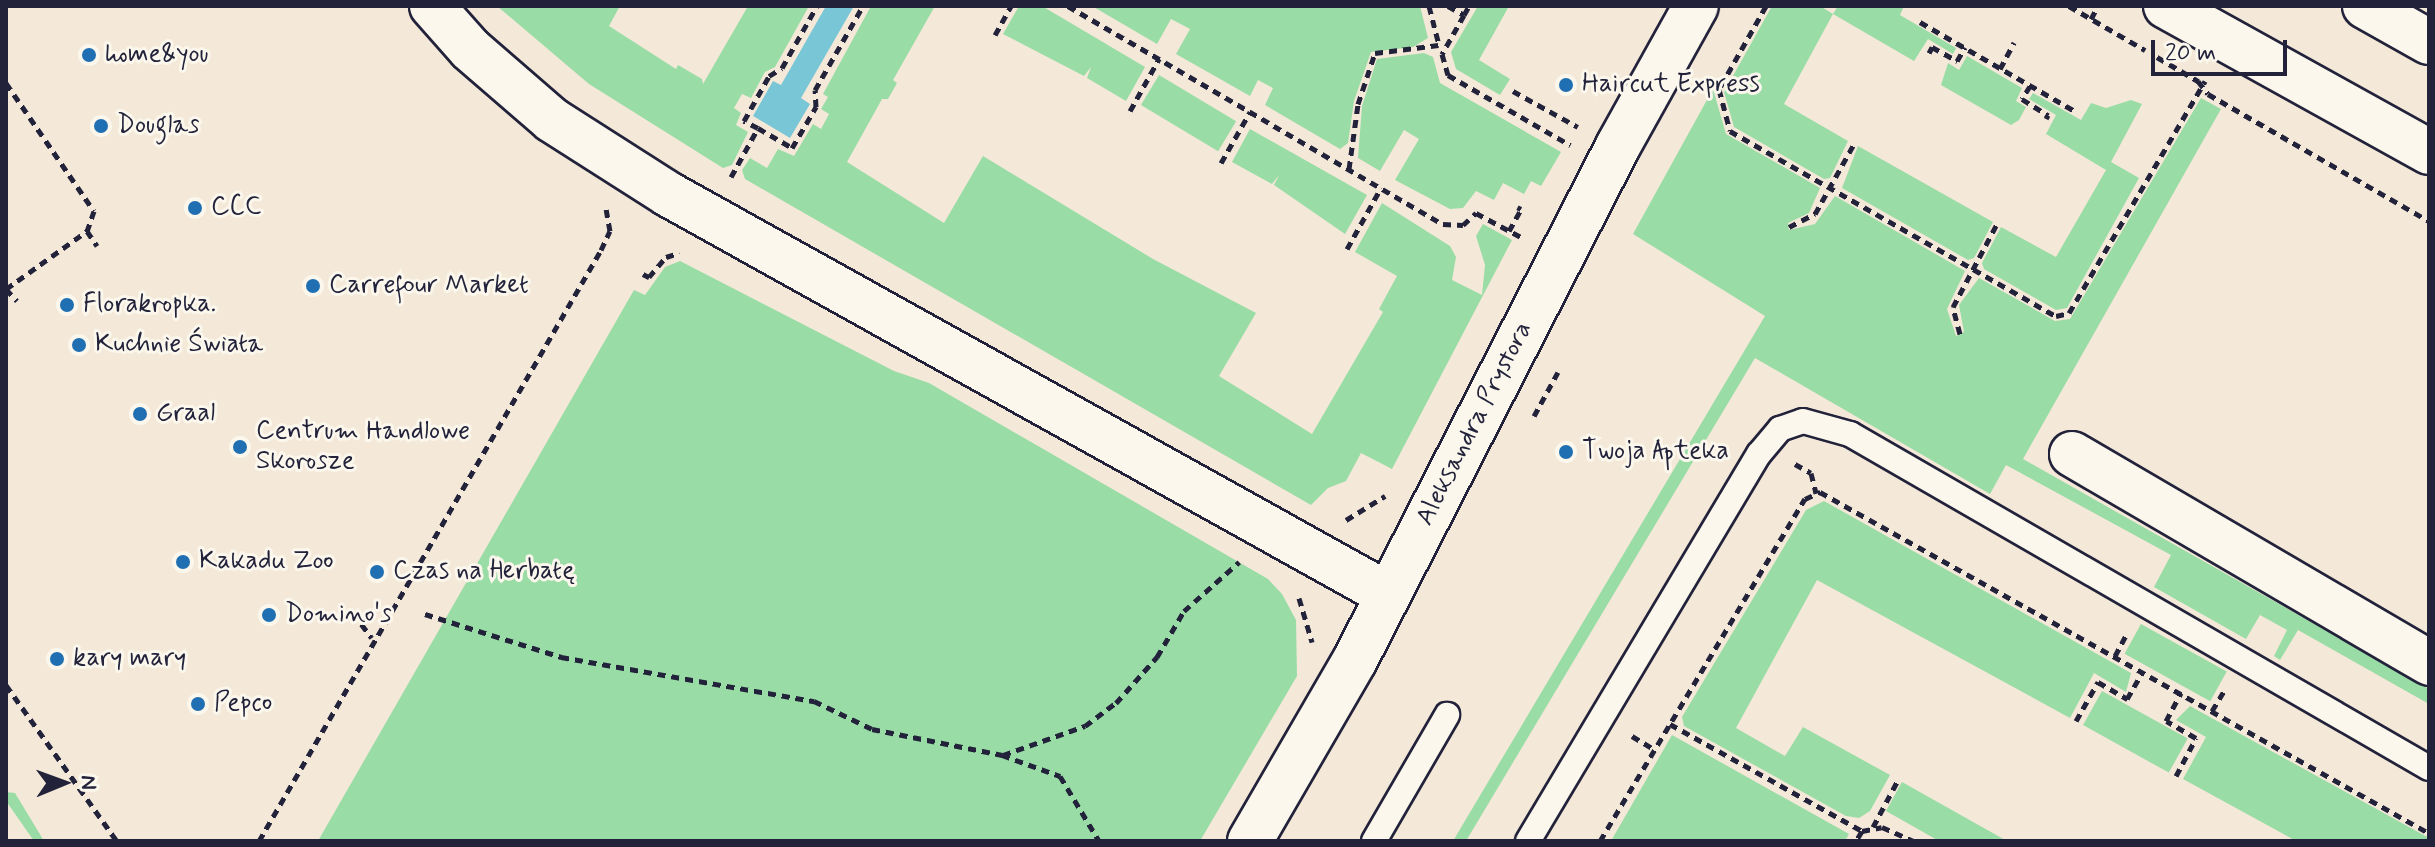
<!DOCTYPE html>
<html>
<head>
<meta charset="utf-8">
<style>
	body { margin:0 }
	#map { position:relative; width:2435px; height:847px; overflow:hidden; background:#f4e8d8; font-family:Mynerve,sans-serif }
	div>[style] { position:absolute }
	.green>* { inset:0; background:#9adca6; transform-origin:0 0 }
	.water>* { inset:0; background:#79c6d7 }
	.path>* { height:5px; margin-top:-2.5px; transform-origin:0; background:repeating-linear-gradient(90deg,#22223b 0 8px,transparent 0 14px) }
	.roads { filter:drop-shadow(2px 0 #22223b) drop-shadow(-2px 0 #22223b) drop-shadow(0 2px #22223b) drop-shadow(0 -2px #22223b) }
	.service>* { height:24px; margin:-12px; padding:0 12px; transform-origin:12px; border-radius:12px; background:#fbf7ec }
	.minor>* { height:44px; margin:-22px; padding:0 22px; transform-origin:22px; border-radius:22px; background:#fbf7ec }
	.dots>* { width:22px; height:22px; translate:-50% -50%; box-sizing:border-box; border:4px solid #fbf7ec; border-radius:50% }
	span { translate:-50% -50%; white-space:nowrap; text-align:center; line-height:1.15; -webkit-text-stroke:6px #fbf7ec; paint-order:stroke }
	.poi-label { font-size:26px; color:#22223b }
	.left { translate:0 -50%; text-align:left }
	.street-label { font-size:26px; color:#22223b }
	.frame { position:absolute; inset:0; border:8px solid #22223b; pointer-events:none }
	.north { position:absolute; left:24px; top:743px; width:80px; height:80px; -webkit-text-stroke:6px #fbf7ec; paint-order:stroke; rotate:89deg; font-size:22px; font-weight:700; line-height:32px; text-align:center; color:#22223b }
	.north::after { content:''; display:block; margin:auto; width:28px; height:36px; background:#22223b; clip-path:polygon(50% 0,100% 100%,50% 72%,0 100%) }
	.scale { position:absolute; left:2151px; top:40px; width:136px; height:36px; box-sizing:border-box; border:4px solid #22223b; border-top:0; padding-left:10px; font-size:24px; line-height:28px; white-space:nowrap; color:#22223b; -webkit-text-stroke:6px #fbf7ec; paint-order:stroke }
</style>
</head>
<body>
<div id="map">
	<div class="green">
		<i style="clip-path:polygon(497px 6px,620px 6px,609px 26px,676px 69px,678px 65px,702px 79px,703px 84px,748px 6px,809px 6px,775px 67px,765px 72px,751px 98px,742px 94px,734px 108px,741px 113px,736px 125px,748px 132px,732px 165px,723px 168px,589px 84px)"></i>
		<i style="clip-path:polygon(871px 6px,935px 6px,893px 80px,897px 83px,888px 99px,882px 99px,847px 162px,944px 223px,983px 156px,1153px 259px,1256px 313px,1219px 376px,1312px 434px,1383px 312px,1379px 309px,1397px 276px,1355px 252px,1382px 203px,1450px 246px,1456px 257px,1452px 280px,1482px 295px,1485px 265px,1476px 236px,1483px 224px,1512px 240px,1392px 469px,1361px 453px,1346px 481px,1328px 488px,1311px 505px,745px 179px,742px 170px,750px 158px,767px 168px,778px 149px,794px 156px,813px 124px,821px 129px,829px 114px,821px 109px,828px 97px,823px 94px)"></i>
		<i style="clip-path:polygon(1019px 6px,1042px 6px,1145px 67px,1126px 101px,1087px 78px,1091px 67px,1084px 76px,1003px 34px)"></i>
		<i style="clip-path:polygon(1092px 6px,1420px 6px,1428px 38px,1413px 47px,1371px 52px,1354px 101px,1348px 143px,1340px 149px,1265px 105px,1273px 88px,1258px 80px,1250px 96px,1176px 54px,1190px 29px,1171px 19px,1157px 44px)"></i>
		<i style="clip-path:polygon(1478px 6px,1509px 6px,1479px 60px,1510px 79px,1500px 95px,1456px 69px,1451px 52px)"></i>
		<i style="clip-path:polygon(1772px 6px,1820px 6px,1833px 14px,1838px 6px,1904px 6px,1900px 15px,1956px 48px,1953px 54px,1928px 39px,1914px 61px,1833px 14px,1784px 104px,1848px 141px,1830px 178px,1824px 179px,1734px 127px,1724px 92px)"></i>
		<i style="clip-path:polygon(1424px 53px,1433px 57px,1440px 83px,1561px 152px,1541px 186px,1531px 181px,1524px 194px,1503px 183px,1494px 200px,1476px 191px,1463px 208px,1450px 209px,1395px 180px,1419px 139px,1404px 130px,1380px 171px,1358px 158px,1362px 106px,1377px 59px)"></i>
		<i style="clip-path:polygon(1967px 56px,2022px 88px,2016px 101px,2026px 107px,2019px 120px,2011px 125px,1941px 85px,1948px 63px,1959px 70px)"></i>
		<i style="left:1159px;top:75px;width:90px;height:35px;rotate:31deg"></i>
		<i style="clip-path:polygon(1713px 89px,1726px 134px,1820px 188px,1809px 213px,1788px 223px,1789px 230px,1815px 224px,1835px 196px,1965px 271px,1947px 309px,1956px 336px,1964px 332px,1959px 305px,1979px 278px,2055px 321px,2070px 319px,2201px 98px,2221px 109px,2023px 459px,2429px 689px,2429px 704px,2298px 630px,2280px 660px,2274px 656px,2287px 630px,2260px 615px,2246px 639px,2154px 587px,2171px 555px,2006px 465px,1990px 494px,1755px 358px,1466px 841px,1453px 841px,1765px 316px,1633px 234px)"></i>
		<i style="clip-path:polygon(2033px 93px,2081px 120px,2091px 103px,2106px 108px,2131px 100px,2142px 104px,2111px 162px,2139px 178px,2067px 308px,2056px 310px,1984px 269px,1982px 263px,2001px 227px,2056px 257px,2106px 170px,2046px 134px,2056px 115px,2029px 99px)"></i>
		<i style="clip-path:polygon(1250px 129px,1367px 195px,1345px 234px,1274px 185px,1279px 175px,1272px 184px,1232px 162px)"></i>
		<i style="clip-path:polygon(1858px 146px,1993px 222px,1974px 258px,1968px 260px,1842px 188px)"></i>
		<i style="clip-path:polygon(680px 261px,894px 371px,929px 383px,1268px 579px,1282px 594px,1296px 620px,1297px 676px,1200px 841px,318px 841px,634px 290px,645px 295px,665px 267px)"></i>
		<i style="clip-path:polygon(1824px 501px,2131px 673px,2126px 692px,2094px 673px,2070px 718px,1817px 580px,1736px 728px,1785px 756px,1803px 727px,1890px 775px,1870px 811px,1859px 818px,1846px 816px,1684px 726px,1682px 717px,1806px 510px)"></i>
		<i style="left:2141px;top:624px;width:98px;height:34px;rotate:29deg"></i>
		<i style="left:2102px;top:691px;width:98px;height:39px;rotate:29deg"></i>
		<i style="clip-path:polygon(2190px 706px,2429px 838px,2429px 841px,2296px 841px,2183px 779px,2206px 737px,2176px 720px)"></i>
		<i style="clip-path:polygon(1672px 735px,1849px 834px,1845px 841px,1611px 841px)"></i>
		<i style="clip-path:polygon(1902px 782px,2007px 841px,1939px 841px,1886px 811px)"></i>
		<i style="clip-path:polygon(6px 792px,15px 793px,44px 841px,34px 841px,6px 801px)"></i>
	</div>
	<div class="water">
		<i style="clip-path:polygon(826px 6px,854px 6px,801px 98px,810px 104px,790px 138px,753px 116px,773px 81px,781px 85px)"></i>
	</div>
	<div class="path">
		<i style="left:1068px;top:6px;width:434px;rotate:30.2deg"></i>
		<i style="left:1443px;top:224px;width:20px;rotate:3deg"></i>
		<i style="left:1463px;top:225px;width:18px;rotate:-43deg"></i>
		<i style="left:1476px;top:213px;width:51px;rotate:28.1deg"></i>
		<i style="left:1429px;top:6px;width:40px;rotate:75.6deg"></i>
		<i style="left:1448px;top:6px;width:18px;rotate:29deg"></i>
		<i style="left:1464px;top:15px;width:45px;rotate:119.4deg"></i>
		<i style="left:1442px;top:54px;width:22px;rotate:74deg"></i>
		<i style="left:1448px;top:75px;width:141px;rotate:29.8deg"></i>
		<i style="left:1766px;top:6px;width:95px;rotate:119.5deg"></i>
		<i style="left:1719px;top:89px;width:43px;rotate:75.3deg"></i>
		<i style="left:1730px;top:131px;width:375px;rotate:29.6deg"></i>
		<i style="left:2056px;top:316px;width:13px;rotate:-13deg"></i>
		<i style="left:2069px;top:313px;width:269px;rotate:-59.6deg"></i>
		<i style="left:2069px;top:6px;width:88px;rotate:30.1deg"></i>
		<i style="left:1464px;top:15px;width:10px;rotate:-61deg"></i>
		<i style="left:2091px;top:19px;width:15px;rotate:-62deg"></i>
		<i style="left:1920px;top:22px;width:177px;rotate:29.9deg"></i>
		<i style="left:995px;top:35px;width:33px;rotate:-61deg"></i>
		<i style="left:1929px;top:53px;width:7px;rotate:-63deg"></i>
		<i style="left:1932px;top:47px;width:29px;rotate:29deg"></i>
		<i style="left:1957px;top:61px;width:16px;rotate:-60deg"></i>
		<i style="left:2157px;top:57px;width:48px;rotate:30.3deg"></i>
		<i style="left:2198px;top:81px;width:16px;rotate:52deg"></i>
		<i style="left:2208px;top:94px;width:255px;rotate:29.9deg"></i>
		<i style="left:2000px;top:69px;width:30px;rotate:-62deg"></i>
		<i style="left:6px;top:83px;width:155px;rotate:55.5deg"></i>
		<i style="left:94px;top:211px;width:21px;rotate:109deg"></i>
		<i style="left:87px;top:231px;width:18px;rotate:56deg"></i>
		<i style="left:2030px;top:86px;width:15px;rotate:122deg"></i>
		<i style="left:2022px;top:99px;width:31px;rotate:32deg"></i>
		<i style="left:2048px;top:115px;width:4px;rotate:117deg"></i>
		<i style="left:1513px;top:91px;width:74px;rotate:29deg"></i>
		<i style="left:1130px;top:111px;width:60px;rotate:-60.9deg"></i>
		<i style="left:758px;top:128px;width:39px;rotate:30deg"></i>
		<i style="left:792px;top:148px;width:48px;rotate:-59.7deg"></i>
		<i style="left:816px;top:107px;width:17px;rotate:-93deg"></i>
		<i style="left:815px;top:90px;width:97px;rotate:-60.3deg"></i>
		<i style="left:1221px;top:163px;width:59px;rotate:-60.4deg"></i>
		<i style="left:1349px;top:169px;width:66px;rotate:-82.1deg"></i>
		<i style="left:1358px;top:104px;width:54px;rotate:-71.6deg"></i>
		<i style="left:1375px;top:53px;width:64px;rotate:-7.1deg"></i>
		<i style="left:731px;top:177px;width:56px;rotate:-61.1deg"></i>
		<i style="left:758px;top:128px;width:16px;rotate:-153deg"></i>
		<i style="left:744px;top:121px;width:51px;rotate:-60.9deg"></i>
		<i style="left:769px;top:76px;width:15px;rotate:-32deg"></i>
		<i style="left:782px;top:68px;width:71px;rotate:-60.6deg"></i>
		<i style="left:1789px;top:227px;width:29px;rotate:-27deg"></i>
		<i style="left:1815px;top:214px;width:80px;rotate:-60.9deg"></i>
		<i style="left:1509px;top:231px;width:25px;rotate:-61deg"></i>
		<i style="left:1521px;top:209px;width:4px;rotate:-153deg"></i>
		<i style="left:1347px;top:249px;width:70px;rotate:-60.9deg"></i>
		<i style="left:643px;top:274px;width:7px;rotate:27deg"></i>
		<i style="left:649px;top:277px;width:26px;rotate:-50deg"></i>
		<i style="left:666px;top:257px;width:14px;rotate:-17deg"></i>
		<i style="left:6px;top:289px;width:100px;rotate:-35.6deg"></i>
		<i style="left:6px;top:289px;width:16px;rotate:47deg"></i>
		<i style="left:1960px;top:334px;width:28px;rotate:-105deg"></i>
		<i style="left:1953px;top:307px;width:94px;rotate:-62.1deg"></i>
		<i style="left:1534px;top:416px;width:50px;rotate:-61.4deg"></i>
		<i style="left:1795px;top:464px;width:18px;rotate:29deg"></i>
		<i style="left:1811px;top:473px;width:21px;rotate:76deg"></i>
		<i style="left:1346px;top:520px;width:46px;rotate:-31.6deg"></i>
		<i style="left:1299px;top:598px;width:46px;rotate:73.5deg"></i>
		<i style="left:353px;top:613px;width:31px;rotate:53deg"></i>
		<i style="left:425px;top:614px;width:143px;rotate:17.5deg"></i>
		<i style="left:561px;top:657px;width:257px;rotate:9.9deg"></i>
		<i style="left:814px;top:701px;width:64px;rotate:25.8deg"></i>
		<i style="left:872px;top:729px;width:133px;rotate:11.3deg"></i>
		<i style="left:1002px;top:755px;width:62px;rotate:19.9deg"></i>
		<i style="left:1060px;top:776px;width:76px;rotate:59deg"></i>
		<i style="left:2115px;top:656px;width:27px;rotate:-62deg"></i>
		<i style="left:6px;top:685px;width:191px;rotate:54.6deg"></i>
		<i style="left:2212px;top:711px;width:23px;rotate:-59deg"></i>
		<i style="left:2076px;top:721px;width:45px;rotate:-60.6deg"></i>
		<i style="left:2098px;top:682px;width:34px;rotate:30deg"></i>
		<i style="left:2127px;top:699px;width:32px;rotate:-60deg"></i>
		<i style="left:1670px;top:724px;width:220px;rotate:29.1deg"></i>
		<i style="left:1862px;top:831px;width:12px;rotate:121deg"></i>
		<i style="left:1632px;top:736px;width:27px;rotate:31deg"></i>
		<i style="left:1003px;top:755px;width:87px;rotate:-19.5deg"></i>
		<i style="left:1085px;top:726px;width:39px;rotate:-37deg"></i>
		<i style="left:1116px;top:703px;width:62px;rotate:-48.3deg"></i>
		<i style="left:1157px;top:657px;width:53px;rotate:-59.6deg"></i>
		<i style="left:1184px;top:611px;width:74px;rotate:-41.7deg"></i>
		<i style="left:2176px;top:776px;width:43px;rotate:-62.2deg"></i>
		<i style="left:2196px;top:738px;width:34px;rotate:-150deg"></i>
		<i style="left:2166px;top:721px;width:32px;rotate:-62deg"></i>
		<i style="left:1873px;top:827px;width:53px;rotate:-62deg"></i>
		<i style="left:1862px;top:831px;width:20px;rotate:-11deg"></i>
		<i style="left:1882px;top:827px;width:34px;rotate:24deg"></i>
		<i style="left:259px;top:841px;width:683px;rotate:-59.94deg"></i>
		<i style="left:601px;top:250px;width:21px;rotate:-65deg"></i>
		<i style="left:610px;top:231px;width:22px;rotate:-100deg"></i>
		<i style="left:1600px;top:841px;width:399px;rotate:-59.1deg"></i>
		<i style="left:1805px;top:499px;width:17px;rotate:-25deg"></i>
		<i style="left:1820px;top:492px;width:698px;rotate:29.25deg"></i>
	</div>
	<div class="roads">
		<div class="service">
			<i style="left:1374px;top:841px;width:146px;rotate:-59.9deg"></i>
			<i style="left:1528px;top:841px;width:451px;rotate:-59.2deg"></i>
			<i style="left:1759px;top:454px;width:33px;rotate:-50deg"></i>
			<i style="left:1780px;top:429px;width:24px;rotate:-19deg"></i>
			<i style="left:1803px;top:421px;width:49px;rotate:15.5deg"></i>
			<i style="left:1850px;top:434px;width:668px;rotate:29.98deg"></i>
		</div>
		<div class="minor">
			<i style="left:432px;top:6px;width:57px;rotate:48.5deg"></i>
			<i style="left:470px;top:49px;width:108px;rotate:40.9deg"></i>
			<i style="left:552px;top:120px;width:138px;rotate:32.5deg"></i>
			<i style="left:668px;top:194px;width:823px;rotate:29.09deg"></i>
			<i style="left:2166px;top:6px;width:301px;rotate:29deg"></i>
			<i style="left:2365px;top:6px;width:73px;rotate:29.4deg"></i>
			<i style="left:2072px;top:454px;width:414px;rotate:30.3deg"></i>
			<i style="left:1250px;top:841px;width:209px;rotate:-59.9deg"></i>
			<i style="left:1355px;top:660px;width:577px;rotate:-62.9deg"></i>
			<i style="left:1618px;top:146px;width:160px;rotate:-60.9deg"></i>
		</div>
	</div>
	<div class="dots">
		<i style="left:89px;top:55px;background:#1f6fb2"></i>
		<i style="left:1566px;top:85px;background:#1f6fb2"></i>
		<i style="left:101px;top:126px;background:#1f6fb2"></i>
		<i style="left:195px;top:208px;background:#1f6fb2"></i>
		<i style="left:313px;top:286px;background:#1f6fb2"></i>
		<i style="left:67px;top:305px;background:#1f6fb2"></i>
		<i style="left:79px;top:345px;background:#1f6fb2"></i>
		<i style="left:140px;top:414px;background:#1f6fb2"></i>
		<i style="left:240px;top:447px;background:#1f6fb2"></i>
		<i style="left:1566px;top:452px;background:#1f6fb2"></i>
		<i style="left:183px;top:562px;background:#1f6fb2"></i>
		<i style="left:377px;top:572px;background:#1f6fb2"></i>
		<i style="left:269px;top:615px;background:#1f6fb2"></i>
		<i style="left:57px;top:659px;background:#1f6fb2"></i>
		<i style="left:198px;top:704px;background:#1f6fb2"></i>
	</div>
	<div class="poi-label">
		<span class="left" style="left:105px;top:55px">home&amp;you</span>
		<span class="left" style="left:1582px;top:85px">Haircut Express</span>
		<span class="left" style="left:117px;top:126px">Douglas</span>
		<span class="left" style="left:211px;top:208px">CCC</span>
		<span class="left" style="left:329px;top:286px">Carrefour Market</span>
		<span class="left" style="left:83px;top:305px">Florakropka.</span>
		<span class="left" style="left:95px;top:345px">Kuchnie Świata</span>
		<span class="left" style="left:156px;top:414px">Graal</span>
		<span class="left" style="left:256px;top:447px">Centrum Handlowe<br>Skorosze</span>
		<span class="left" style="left:1582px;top:452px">Twoja Apteka</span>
		<span class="left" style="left:199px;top:562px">Kakadu Zoo</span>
		<span class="left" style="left:393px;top:572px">Czas na Herbatę</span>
		<span class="left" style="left:285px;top:615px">Domino's</span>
		<span class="left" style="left:73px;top:659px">kary mary</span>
		<span class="left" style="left:214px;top:704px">Pepco</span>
	</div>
	<div class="street-label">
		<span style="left:1475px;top:424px;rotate:-63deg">Aleksandra Prystora</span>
	</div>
	<div class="frame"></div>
	<div class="north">N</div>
	<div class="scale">20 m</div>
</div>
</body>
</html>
